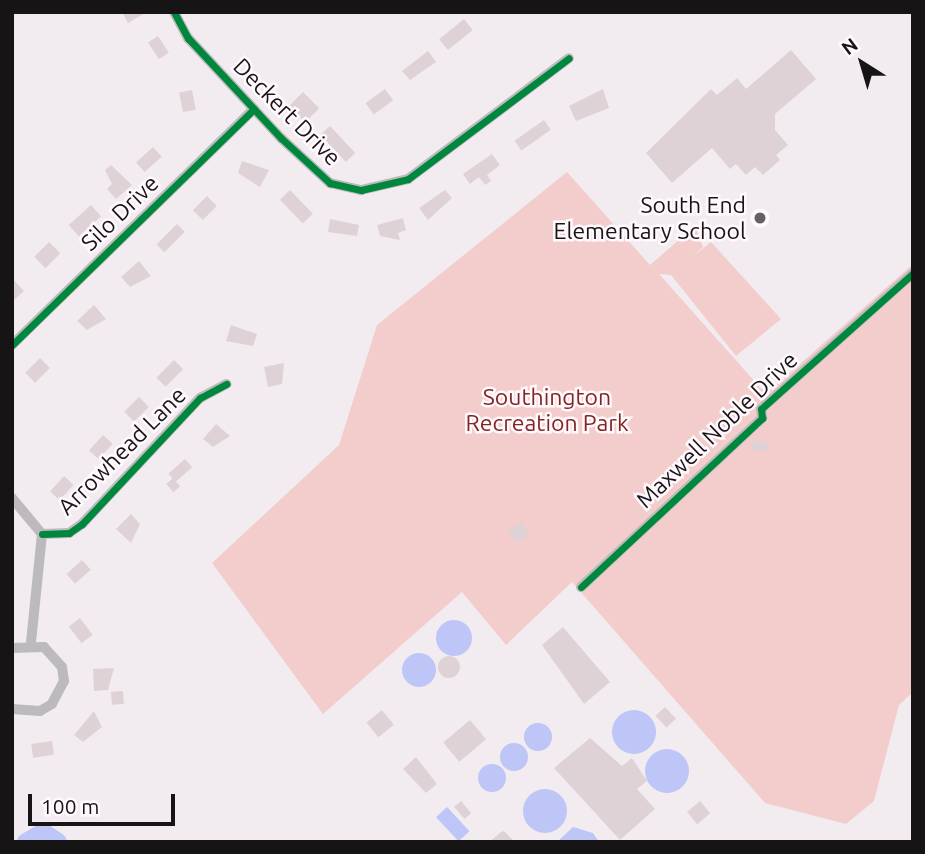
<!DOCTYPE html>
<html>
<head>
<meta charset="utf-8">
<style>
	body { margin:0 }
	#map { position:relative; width:925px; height:854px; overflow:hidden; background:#f2ecf1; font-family:Ubuntu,sans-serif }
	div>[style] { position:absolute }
	.green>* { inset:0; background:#f2cdcb }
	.water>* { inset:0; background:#bec5f7; transform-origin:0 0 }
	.round { border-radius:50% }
	.river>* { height:18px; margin:-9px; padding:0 9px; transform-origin:9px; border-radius:9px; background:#bec5f7 }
	.building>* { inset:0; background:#ded2d7; transform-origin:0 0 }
	.street>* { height:10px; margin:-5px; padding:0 5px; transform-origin:5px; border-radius:5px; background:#bcbabc }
	.cycleway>* { height:7px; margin:-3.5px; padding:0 3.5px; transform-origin:3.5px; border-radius:3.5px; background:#00873e }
	.dots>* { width:19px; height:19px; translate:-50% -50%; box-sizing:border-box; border:4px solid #fff9fe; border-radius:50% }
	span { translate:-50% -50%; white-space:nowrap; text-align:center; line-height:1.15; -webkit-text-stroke:5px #fff9fe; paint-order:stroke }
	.street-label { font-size:23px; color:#171416 }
	.poi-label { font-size:23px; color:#171416 }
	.right { translate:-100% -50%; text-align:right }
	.park-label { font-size:23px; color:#832521 }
	.frame { position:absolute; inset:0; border:14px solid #171416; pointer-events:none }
	.north { position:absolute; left:827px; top:28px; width:70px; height:70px; -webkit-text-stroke:5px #fff9fe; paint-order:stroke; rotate:323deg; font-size:19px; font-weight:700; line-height:28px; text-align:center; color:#171416 }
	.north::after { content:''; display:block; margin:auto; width:24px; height:32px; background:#171416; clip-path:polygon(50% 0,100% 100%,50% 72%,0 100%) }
	.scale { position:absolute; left:28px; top:794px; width:147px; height:32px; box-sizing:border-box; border:4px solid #171416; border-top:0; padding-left:9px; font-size:21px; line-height:24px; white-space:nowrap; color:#171416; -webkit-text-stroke:5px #fff9fe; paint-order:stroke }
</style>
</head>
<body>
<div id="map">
	<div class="green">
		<i style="clip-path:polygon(567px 172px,650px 265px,695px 226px,703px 247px,692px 257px,711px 242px,781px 319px,736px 356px,671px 275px,659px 274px,766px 394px,913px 264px,913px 692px,899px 705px,874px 801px,846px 824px,765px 803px,572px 582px,506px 645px,462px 592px,323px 714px,212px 563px,339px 445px,377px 325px)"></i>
	</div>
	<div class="water">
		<i class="round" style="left:436px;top:620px;width:36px;height:36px"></i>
		<i class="round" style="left:402px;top:653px;width:34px;height:34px"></i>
		<i class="round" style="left:612px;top:710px;width:44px;height:44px"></i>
		<i class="round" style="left:524px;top:723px;width:28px;height:28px"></i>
		<i class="round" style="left:500px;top:743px;width:28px;height:28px"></i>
		<i class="round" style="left:645px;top:749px;width:44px;height:44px"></i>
		<i class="round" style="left:478px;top:764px;width:28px;height:28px"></i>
		<i class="round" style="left:523px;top:789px;width:44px;height:44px"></i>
		<i style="left:447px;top:807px;width:33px;height:15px;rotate:47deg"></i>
		<i style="clip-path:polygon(573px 827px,593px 833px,599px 842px,557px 842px)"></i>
	</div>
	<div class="river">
		<i style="left:26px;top:842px;width:20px;rotate:-30deg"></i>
		<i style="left:43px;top:832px;width:18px;rotate:34deg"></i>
	</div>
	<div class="building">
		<i style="clip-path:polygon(122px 12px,147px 12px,128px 23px)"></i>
		<i style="left:464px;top:19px;width:14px;height:32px;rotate:51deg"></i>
		<i style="left:158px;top:36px;width:20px;height:12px;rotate:57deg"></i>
		<i style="clip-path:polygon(791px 50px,816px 79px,775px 114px,775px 130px,788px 145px,776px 155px,780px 160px,763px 175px,755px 167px,746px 175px,736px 164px,730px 169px,712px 148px,672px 183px,646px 153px,711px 89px,717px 95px,737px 78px,746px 89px)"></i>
		<i style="clip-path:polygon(428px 51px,436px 62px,410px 80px,402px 71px)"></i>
		<i style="left:385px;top:89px;width:14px;height:24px;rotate:54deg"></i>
		<i style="clip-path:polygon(603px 89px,609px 108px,576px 121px,569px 106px)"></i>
		<i style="left:192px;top:90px;width:20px;height:13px;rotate:79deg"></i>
		<i style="left:303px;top:92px;width:23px;height:20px;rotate:45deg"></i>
		<i style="left:544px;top:120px;width:12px;height:36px;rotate:55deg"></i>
		<i style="left:330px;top:126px;width:37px;height:13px;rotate:47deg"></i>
		<i style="left:153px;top:147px;width:13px;height:23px;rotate:48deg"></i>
		<i style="clip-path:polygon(492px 154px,500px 165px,487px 175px,491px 181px,485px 185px,479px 177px,470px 184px,463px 174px)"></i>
		<i style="clip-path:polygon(242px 161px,269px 170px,260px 187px,238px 173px)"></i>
		<i style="clip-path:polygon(111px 165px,132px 185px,116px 199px,107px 189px,112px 184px,105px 170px)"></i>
		<i style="left:290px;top:190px;width:33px;height:14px;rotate:46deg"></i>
		<i style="clip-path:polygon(445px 190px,452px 198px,428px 220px,419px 208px)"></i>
		<i style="left:207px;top:196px;width:14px;height:20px;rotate:45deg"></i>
		<i style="left:91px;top:205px;width:15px;height:30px;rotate:48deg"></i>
		<i style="clip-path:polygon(403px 218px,406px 230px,398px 233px,400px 240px,380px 236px,377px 225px)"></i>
		<i style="clip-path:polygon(330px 219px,359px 225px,357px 236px,328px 232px)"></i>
		<i style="left:177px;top:224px;width:11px;height:29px;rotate:45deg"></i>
		<i style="left:49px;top:242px;width:16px;height:21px;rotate:45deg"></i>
		<i style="clip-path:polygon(139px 261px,151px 276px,130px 287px,121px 277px)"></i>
		<i style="clip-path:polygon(12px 278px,24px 291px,12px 302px)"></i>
		<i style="clip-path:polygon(94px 305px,106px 319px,87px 330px,77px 321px)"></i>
		<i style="clip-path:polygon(231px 325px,257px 334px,253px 346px,226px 341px)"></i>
		<i style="left:40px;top:358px;width:14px;height:21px;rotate:45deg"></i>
		<i style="left:174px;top:360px;width:13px;height:25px;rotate:45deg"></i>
		<i style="clip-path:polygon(284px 363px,282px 384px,268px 387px,264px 367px)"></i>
		<i style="left:139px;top:397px;width:14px;height:21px;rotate:45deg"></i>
		<i style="clip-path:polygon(216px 424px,230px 436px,213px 447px,203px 439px)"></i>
		<i style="left:103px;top:435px;width:13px;height:21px;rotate:42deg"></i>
		<i style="left:752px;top:441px;width:16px;height:9px;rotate:4deg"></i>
		<i style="left:185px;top:459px;width:11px;height:22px;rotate:49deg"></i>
		<i style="left:64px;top:476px;width:13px;height:21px;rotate:42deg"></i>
		<i style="left:173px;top:478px;width:11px;height:9px;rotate:49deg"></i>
		<i style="clip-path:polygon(131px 514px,140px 524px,131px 543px,116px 529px)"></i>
		<i style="left:520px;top:522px;width:15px;height:15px;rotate:53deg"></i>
		<i style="left:82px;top:560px;width:13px;height:21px;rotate:48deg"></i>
		<i style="left:80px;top:618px;width:21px;height:14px;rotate:53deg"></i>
		<i style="clip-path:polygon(563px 627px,610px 682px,584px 704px,542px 645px)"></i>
		<i class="round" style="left:438px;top:656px;width:22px;height:22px"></i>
		<i style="clip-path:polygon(114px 668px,108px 690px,94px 691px,93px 669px)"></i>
		<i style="left:123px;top:691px;width:13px;height:12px;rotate:86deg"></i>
		<i style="left:665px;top:707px;width:16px;height:13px;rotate:47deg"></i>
		<i style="left:382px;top:710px;width:19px;height:20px;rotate:51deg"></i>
		<i style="clip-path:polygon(94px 711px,102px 727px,83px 742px,74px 735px)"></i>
		<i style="left:470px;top:720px;width:25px;height:35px;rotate:50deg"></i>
		<i style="clip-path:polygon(590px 738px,622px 766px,632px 758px,647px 781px,637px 789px,655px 809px,620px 840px,554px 768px)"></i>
		<i style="left:52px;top:741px;width:14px;height:21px;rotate:82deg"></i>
		<i style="clip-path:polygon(416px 757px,437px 784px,426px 793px,403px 769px)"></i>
		<i style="left:461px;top:801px;width:16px;height:9px;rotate:50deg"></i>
		<i style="left:700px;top:801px;width:16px;height:17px;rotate:50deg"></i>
		<i style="clip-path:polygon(504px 831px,515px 842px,489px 842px,501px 832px)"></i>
	</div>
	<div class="street">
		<i style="left:174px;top:12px;width:30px;rotate:62deg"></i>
		<i style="left:188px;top:38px;width:137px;rotate:47.1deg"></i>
		<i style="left:281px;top:138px;width:67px;rotate:42.6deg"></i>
		<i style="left:330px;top:183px;width:32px;rotate:13deg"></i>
		<i style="left:361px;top:190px;width:48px;rotate:-13.2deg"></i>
		<i style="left:408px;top:179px;width:201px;rotate:-36.9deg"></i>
		<i style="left:12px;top:345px;width:338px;rotate:-44.3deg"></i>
		<i style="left:12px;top:498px;width:47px;rotate:50.2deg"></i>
		<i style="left:42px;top:534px;width:110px;rotate:95.8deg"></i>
		<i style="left:42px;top:534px;width:27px;rotate:-2deg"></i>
		<i style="left:69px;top:533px;width:16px;rotate:-35deg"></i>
		<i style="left:82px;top:524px;width:173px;rotate:-46.9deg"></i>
		<i style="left:200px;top:398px;width:30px;rotate:-28deg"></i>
		<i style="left:581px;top:587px;width:248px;rotate:-43deg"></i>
		<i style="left:762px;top:418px;width:9px;rotate:-96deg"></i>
		<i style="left:761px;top:409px;width:204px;rotate:-41.8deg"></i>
		<i style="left:12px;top:648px;width:32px;rotate:-2deg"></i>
		<i style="left:44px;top:647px;width:27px;rotate:48deg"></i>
		<i style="left:62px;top:667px;width:14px;rotate:82deg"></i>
		<i style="left:64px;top:681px;width:26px;rotate:118deg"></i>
		<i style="left:52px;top:704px;width:14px;rotate:150deg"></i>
		<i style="left:40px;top:711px;width:28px;rotate:-176deg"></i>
	</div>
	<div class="cycleway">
		<i style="left:174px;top:12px;width:30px;rotate:62deg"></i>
		<i style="left:188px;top:38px;width:137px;rotate:47.1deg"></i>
		<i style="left:281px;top:138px;width:67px;rotate:42.6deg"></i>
		<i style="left:330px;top:183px;width:32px;rotate:13deg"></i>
		<i style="left:361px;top:190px;width:48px;rotate:-13.2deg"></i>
		<i style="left:408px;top:179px;width:201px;rotate:-36.9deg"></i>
		<i style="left:12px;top:345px;width:338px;rotate:-44.3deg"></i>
		<i style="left:42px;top:534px;width:27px;rotate:-2deg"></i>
		<i style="left:69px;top:533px;width:16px;rotate:-35deg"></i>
		<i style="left:82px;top:524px;width:173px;rotate:-46.9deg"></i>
		<i style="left:200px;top:398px;width:30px;rotate:-28deg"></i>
		<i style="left:581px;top:587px;width:248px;rotate:-43deg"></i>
		<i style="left:762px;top:418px;width:9px;rotate:-96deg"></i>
		<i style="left:761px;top:409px;width:204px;rotate:-41.8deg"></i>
	</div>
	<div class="dots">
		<i style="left:760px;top:218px;background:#646063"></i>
	</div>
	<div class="street-label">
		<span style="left:287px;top:112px;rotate:45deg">Deckert Drive</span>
		<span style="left:120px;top:213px;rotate:-44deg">Silo Drive</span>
		<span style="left:717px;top:430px;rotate:-44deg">Maxwell Noble Drive</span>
		<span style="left:122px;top:451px;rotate:-45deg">Arrowhead Lane</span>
	</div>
	<div class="poi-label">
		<span class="right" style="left:746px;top:218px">South End<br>Elementary School</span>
	</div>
	<div class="park-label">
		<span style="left:547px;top:410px">Southington<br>Recreation Park</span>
	</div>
	<div class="frame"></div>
	<div class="north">N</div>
	<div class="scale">100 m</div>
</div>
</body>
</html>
